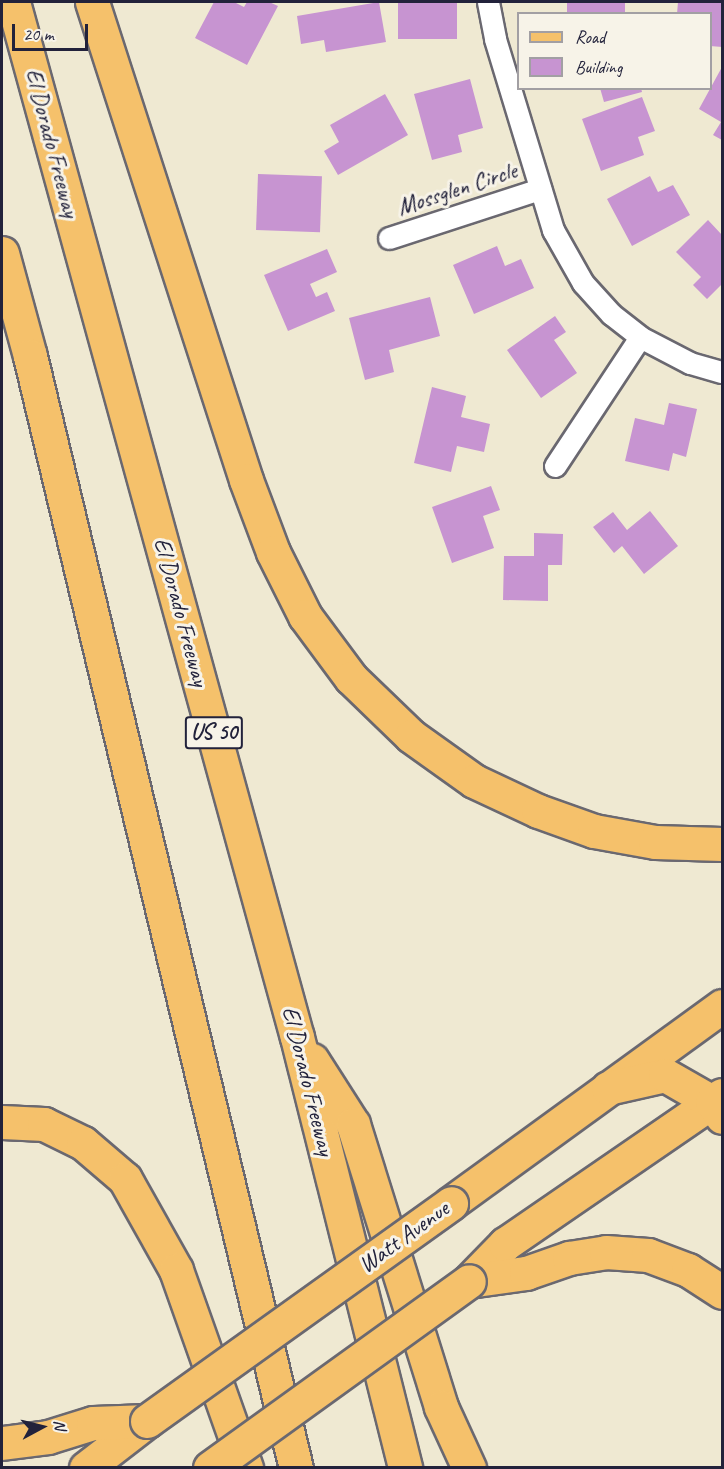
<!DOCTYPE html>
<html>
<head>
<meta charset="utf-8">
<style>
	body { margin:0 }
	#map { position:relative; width:724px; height:1469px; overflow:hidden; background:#efe9d2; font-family:Caveat,sans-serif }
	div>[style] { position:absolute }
	.building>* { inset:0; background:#c794d1; transform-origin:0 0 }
	.roads { filter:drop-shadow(2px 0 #6a6870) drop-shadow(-2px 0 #6a6870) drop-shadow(0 2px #6a6870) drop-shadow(0 -2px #6a6870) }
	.street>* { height:21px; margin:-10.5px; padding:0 10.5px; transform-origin:10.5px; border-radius:10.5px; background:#fff }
	.primary>* { height:33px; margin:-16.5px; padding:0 16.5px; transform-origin:16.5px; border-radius:16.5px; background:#f5c16b }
	.highway>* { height:33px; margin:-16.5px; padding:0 16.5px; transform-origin:16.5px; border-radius:16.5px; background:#f5c16b }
	.bridges { filter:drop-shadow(2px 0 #6a6870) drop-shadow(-2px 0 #6a6870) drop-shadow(0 2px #6a6870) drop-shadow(0 -2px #6a6870) }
	.primary-bridge>* { height:33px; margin:-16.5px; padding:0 16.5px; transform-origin:16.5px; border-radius:16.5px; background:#f5c16b }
	span { translate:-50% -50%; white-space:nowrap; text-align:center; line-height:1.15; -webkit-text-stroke:6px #f7f3e8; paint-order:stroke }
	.shield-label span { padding:2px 4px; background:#f7f3e8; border:2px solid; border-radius:4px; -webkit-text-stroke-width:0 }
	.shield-label { font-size:22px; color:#22223b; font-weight:700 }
	.street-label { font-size:24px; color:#22223b }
	.frame { position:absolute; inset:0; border:3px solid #22223b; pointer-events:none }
	.legend { position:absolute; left:517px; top:12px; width:195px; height:78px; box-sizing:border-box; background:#f7f3e8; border:2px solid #a29fa3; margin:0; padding:8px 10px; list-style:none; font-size:18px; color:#22223b }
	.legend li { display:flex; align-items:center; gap:12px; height:30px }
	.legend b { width:30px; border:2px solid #a29fa3 }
	.north { position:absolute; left:12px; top:1397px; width:60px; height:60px; -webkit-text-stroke:4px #f7f3e8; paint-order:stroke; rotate:83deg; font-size:16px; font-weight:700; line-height:24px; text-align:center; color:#22223b }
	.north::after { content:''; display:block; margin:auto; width:21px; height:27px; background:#22223b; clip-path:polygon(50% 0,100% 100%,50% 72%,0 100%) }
	.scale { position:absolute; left:12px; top:24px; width:76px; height:27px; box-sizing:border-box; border:3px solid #22223b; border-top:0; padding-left:8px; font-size:18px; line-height:21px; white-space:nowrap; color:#22223b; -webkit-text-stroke:4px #f7f3e8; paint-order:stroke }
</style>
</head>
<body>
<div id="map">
	<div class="building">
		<i style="clip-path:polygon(214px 2px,234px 2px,244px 7px,247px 2px,269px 2px,278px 6px,247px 65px,195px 38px)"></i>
		<i style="clip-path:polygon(379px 2px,386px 42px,326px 52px,324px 40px,301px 44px,297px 16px)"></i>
		<i style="left:398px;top:2px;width:59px;height:37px"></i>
		<i style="left:567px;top:2px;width:58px;height:13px"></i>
		<i style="clip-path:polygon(678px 2px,722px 2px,722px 47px,710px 46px,710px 14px,677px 14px)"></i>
		<i style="clip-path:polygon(722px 67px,722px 140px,713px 135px,721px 122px,699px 109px)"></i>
		<i style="clip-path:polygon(470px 79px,483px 128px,458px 135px,462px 152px,432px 160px,414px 94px)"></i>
		<i style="clip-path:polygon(600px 88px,641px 88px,642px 92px,604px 102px)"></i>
		<i style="clip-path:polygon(385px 94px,408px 135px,338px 175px,324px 151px,339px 142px,330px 125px)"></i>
		<i style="clip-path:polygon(642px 97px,655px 131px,638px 137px,644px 155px,601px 171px,582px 119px)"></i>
		<i style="left:258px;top:174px;width:64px;height:56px;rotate:2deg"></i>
		<i style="clip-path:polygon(650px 176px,658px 192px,673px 185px,690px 215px,632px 246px,607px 199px)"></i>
		<i style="clip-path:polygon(708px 220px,722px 235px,722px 284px,707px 299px,693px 285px,701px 277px,676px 252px)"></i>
		<i style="clip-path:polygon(497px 246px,505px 266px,521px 259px,534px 288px,474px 314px,453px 265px)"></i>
		<i style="clip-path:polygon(327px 249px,337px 272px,310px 284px,316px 297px,327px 292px,335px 311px,288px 331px,264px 275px)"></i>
		<i style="clip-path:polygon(430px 297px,440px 336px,389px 350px,394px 372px,365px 380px,349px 318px)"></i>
		<i style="clip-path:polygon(555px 316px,566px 332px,554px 340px,577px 373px,541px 398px,507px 350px)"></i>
		<i style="clip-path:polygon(432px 387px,466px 396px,461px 417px,490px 424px,484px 452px,457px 446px,451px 472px,414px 463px)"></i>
		<i style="clip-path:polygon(669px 403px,697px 409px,686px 457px,673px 453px,669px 471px,625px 461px,635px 418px,664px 425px)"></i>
		<i style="clip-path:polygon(491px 486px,500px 510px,483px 516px,494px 548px,452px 563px,432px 507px)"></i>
		<i style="clip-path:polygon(650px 511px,678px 546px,644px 574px,622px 546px,614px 553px,593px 527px,613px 512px,627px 530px)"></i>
		<i style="clip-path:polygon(534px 533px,563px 534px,562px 565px,548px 565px,548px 601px,503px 600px,504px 556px,534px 556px)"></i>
	</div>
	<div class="roads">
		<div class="street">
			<i style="left:488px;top:2px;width:38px;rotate:79deg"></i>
			<i style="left:495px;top:39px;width:200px;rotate:73.1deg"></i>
			<i style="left:553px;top:230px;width:61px;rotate:60.5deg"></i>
			<i style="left:583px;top:283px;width:42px;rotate:47.9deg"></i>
			<i style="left:611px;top:314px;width:37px;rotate:38deg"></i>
			<i style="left:640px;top:337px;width:56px;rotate:27.5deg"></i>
			<i style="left:690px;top:363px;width:33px;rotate:16deg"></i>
			<i style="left:389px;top:238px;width:159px;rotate:-18deg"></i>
			<i style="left:555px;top:466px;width:154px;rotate:-56.6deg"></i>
		</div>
		<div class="primary">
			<i style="left:451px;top:1203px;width:335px;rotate:-36deg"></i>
			<i style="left:469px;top:1281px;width:52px;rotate:-45.8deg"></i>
			<i style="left:505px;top:1244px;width:263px;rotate:-34.5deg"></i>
			<i style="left:86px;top:1468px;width:77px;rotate:-37.6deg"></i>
		</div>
		<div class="highway">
			<i style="left:13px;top:2px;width:1073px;rotate:74.66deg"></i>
			<i style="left:297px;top:1037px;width:444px;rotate:75.9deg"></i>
			<i style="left:92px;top:2px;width:502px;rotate:72.14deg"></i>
			<i style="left:246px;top:480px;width:77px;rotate:69.4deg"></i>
			<i style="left:273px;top:552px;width:72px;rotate:63.4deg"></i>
			<i style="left:305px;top:616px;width:77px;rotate:53.4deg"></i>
			<i style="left:351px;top:678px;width:83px;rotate:44deg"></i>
			<i style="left:411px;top:736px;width:77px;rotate:35.5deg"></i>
			<i style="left:474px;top:781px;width:71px;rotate:25.1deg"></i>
			<i style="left:538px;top:811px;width:59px;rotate:19.7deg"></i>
			<i style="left:594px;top:831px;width:62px;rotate:10.2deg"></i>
			<i style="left:655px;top:842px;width:67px;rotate:1.7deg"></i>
			<i style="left:2px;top:253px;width:107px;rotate:74.8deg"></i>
			<i style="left:30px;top:356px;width:1143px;rotate:76.55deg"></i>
			<i style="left:312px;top:1060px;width:76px;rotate:57.4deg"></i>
			<i style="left:353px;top:1124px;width:296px;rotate:72.7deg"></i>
			<i style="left:441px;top:1407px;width:67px;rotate:65.3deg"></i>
			<i style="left:608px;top:1088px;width:58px;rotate:-12.8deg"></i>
			<i style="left:665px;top:1075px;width:54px;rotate:29.9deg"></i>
			<i style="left:712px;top:1102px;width:18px;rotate:56deg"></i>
			<i style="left:2px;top:1122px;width:42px;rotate:2.7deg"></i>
			<i style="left:44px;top:1124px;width:43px;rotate:26deg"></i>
			<i style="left:83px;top:1143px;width:55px;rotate:40.6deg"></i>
			<i style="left:125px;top:1179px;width:104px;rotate:60.7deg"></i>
			<i style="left:176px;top:1270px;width:210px;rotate:70.5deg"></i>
			<i style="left:469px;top:1281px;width:58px;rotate:-8deg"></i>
			<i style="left:526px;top:1273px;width:46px;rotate:-19.2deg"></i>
			<i style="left:569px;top:1258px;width:37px;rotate:-9deg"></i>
			<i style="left:606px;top:1252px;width:42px;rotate:4.1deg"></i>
			<i style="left:648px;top:1255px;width:43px;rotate:20.6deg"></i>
			<i style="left:688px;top:1270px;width:40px;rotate:32.9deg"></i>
			<i style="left:2px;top:1443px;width:46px;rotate:-7.4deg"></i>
			<i style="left:48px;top:1437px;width:47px;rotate:-17.3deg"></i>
			<i style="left:93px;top:1423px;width:54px;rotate:-2.1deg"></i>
		</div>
	</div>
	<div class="bridges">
		<div class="primary-bridge">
			<i style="left:147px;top:1421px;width:374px;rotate:-35.6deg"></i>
			<i style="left:210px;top:1468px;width:319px;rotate:-35.8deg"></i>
		</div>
	</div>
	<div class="shield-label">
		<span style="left:214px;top:733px">US 50</span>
	</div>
	<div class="street-label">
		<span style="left:52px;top:143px;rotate:75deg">El Dorado Freeway</span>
		<span style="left:457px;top:189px;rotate:-18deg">Mossglen Circle</span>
		<span style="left:181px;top:612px;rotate:75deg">El Dorado Freeway</span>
		<span style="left:308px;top:1081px;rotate:76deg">El Dorado Freeway</span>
		<span style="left:404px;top:1237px;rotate:-36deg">Watt Avenue</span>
	</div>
	<div class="frame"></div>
	<ul class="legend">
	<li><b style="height:8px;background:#f5c16b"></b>Road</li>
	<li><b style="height:16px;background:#c794d1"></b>Building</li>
	</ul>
	<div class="north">N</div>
	<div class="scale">20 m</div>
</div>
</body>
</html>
